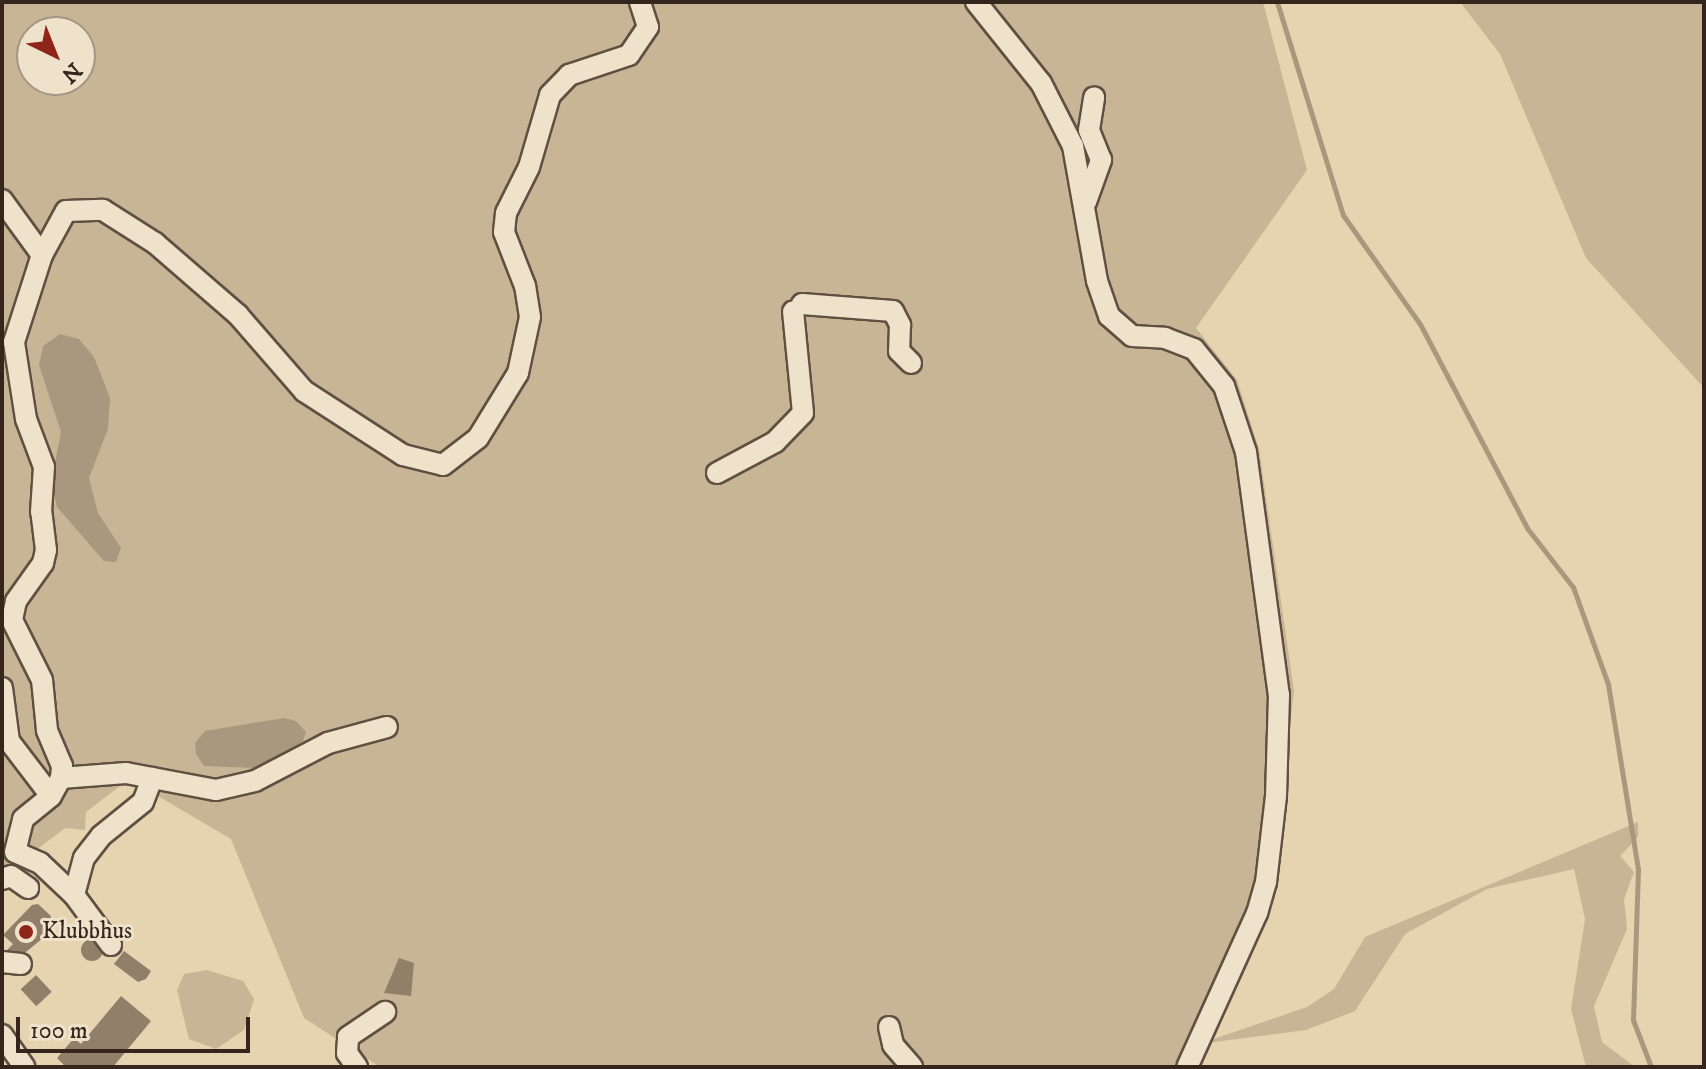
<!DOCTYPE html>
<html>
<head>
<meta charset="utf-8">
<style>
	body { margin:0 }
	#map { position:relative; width:1706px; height:1069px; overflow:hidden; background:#e6d3af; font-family:"IM FELL DW Pica",serif }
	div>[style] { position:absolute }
	.green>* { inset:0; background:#c8b596 }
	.water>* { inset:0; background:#a9987d }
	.stream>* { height:5px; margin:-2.5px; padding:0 2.5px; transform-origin:2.5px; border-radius:2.5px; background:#a9987d }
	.building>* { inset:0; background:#917f69; transform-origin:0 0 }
	.round { border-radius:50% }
	.roads { filter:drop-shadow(2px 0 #605042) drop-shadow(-2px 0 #605042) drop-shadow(0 2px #605042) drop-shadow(0 -2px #605042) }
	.minor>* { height:20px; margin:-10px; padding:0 10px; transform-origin:10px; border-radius:10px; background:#efe2cb }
	.dots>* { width:22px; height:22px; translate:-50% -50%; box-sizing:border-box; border:4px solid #efe2cb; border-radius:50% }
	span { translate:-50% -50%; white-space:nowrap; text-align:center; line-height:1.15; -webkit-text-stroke:6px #efe2cb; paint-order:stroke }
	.poi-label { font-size:24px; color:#34251d }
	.left { translate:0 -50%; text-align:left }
	.frame { position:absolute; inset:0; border:4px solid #34251d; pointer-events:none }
	.north { position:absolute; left:16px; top:16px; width:80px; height:80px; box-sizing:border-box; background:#efe2cb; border:2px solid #a49685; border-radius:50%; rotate:137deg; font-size:22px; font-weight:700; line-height:32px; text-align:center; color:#34251d }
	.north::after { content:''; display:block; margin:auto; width:28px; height:36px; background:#8f2418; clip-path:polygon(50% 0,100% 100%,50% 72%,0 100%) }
	.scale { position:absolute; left:16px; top:1017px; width:234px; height:36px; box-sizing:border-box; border:4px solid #34251d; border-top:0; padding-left:10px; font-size:24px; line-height:28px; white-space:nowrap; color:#34251d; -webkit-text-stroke:6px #efe2cb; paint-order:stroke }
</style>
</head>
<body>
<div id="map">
	<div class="green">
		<i style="clip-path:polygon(evenodd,2px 2px,1263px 2px,1307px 170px,1196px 328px,1237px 380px,1259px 449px,1294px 691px,1268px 895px,1175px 1067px,380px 1067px,304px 1018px,231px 839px,129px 779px,86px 812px,85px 830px,65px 828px,2px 876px,2px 2px,32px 32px,80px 32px,80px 80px,32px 80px,32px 32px)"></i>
		<i style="clip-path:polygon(1460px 2px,1704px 2px,1704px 388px,1586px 258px,1500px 54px)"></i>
		<i style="clip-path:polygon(1638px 822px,1638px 837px,1620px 856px,1634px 872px,1624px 899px,1627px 929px,1594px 1006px,1602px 1042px,1635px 1067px,1586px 1067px,1571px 1009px,1585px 919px,1574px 869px,1487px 889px,1405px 934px,1355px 1011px,1306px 1030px,1199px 1044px,1307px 1007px,1334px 989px,1365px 937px)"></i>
		<i style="clip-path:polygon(207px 970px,243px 981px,254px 999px,244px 1030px,216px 1049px,189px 1039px,177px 990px,184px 974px)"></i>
	</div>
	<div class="water">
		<i style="clip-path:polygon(60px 334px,79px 339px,94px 357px,110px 398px,108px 429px,89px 478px,98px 513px,121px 548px,116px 562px,104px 561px,57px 507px,51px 483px,61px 432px,39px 365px,43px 346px)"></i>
		<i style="clip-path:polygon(284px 718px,296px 721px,306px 732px,303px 741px,258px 768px,204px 766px,196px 754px,195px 743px,205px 731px)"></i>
	</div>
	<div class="stream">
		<i style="left:1277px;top:2px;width:223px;rotate:72.8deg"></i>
		<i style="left:1343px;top:215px;width:133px;rotate:54.8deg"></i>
		<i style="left:1420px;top:324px;width:230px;rotate:62.3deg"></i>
		<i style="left:1527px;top:528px;width:75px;rotate:52.1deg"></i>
		<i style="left:1573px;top:587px;width:103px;rotate:70.2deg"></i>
		<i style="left:1608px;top:684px;width:187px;rotate:80.8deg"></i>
		<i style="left:1638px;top:869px;width:151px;rotate:91.9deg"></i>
		<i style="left:1633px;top:1020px;width:50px;rotate:69deg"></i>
	</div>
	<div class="building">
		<i style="clip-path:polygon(38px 904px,51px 916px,48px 934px,16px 960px,6px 951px,13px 944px,3px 935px,32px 905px)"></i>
		<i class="round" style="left:81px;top:939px;width:22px;height:22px"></i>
		<i style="clip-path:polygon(124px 951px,151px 971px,146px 979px,138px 982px,114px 964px)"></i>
		<i style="clip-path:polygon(399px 958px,414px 963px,411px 996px,384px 993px)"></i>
		<i style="left:36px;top:975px;width:23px;height:21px;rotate:47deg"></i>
		<i style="clip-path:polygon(121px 996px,151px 1021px,113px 1067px,66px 1067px,57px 1058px,74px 1038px,81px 1044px)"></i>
	</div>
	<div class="roads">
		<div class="minor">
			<i style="left:976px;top:2px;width:104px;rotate:51.3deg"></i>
			<i style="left:1041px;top:83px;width:71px;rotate:63.1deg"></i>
			<i style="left:1073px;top:146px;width:137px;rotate:79.9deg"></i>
			<i style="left:1097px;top:281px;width:37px;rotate:71deg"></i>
			<i style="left:1109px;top:316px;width:30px;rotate:41deg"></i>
			<i style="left:1132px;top:336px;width:33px;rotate:3deg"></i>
			<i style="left:1165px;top:338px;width:31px;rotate:21deg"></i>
			<i style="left:1194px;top:349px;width:48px;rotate:51deg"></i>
			<i style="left:1224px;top:386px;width:70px;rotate:71.6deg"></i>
			<i style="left:1246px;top:452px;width:245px;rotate:82.3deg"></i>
			<i style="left:1279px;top:695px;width:101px;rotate:91.7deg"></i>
			<i style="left:1276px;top:796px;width:87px;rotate:96.6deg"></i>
			<i style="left:1266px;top:882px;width:32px;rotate:106deg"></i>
			<i style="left:1257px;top:913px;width:169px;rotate:114.4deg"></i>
			<i style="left:2px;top:200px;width:68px;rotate:54deg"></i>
			<i style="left:1086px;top:202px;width:45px;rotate:-70.3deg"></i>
			<i style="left:1101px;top:160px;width:32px;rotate:-112deg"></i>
			<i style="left:1089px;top:130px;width:33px;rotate:-81deg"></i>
			<i style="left:802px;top:304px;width:91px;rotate:4.4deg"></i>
			<i style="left:893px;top:311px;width:16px;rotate:63deg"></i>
			<i style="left:900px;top:325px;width:26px;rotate:92deg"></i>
			<i style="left:899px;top:351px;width:17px;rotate:45deg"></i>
			<i style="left:717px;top:473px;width:66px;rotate:-28.1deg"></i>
			<i style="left:775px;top:442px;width:40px;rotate:-46deg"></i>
			<i style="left:803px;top:413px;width:102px;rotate:-95.6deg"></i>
			<i style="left:2px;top:688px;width:53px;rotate:82.5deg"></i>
			<i style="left:9px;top:741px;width:69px;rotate:52.6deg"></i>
			<i style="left:61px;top:778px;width:65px;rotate:-4.4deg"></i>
			<i style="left:126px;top:773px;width:92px;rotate:10.7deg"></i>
			<i style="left:216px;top:790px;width:40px;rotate:-13deg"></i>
			<i style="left:255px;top:781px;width:82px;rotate:-27.5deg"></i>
			<i style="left:328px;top:743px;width:61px;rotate:-15.2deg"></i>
			<i style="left:2px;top:879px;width:9px;rotate:-18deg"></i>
			<i style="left:11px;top:876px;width:21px;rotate:35deg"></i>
			<i style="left:74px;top:895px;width:38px;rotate:-75deg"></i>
			<i style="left:84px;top:858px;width:28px;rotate:-52deg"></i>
			<i style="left:101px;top:836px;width:54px;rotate:-39deg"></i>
			<i style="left:143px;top:802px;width:26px;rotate:-69deg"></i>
			<i style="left:111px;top:945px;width:62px;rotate:-126.5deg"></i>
			<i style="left:74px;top:895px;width:47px;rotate:-136.7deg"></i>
			<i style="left:40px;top:863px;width:27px;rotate:-156deg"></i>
			<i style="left:15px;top:852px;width:34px;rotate:-76deg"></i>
			<i style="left:23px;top:819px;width:36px;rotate:-39deg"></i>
			<i style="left:51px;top:796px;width:21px;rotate:-61deg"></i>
			<i style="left:61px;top:778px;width:12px;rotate:-85deg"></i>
			<i style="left:62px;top:766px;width:39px;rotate:-113deg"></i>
			<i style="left:47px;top:730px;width:50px;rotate:-95.7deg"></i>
			<i style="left:42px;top:680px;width:67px;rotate:-116.6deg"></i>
			<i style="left:12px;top:620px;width:19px;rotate:-78deg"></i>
			<i style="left:16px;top:601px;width:47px;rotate:-54.6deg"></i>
			<i style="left:43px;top:563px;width:13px;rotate:-77deg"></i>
			<i style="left:46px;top:550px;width:38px;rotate:-97deg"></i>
			<i style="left:41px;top:512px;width:45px;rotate:-86.2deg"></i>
			<i style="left:44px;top:467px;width:51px;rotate:-110.6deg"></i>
			<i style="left:26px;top:419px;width:78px;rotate:-98.9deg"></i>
			<i style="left:14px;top:342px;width:91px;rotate:-72.2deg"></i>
			<i style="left:42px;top:255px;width:50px;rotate:-61.4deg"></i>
			<i style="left:66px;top:211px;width:37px;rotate:-2deg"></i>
			<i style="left:103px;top:210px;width:62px;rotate:32.4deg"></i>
			<i style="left:155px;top:243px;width:110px;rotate:40.9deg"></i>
			<i style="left:238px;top:315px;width:101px;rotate:49deg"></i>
			<i style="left:304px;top:391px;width:118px;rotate:32.9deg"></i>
			<i style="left:403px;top:455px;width:41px;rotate:14deg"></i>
			<i style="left:443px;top:465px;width:44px;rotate:-37.6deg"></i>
			<i style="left:478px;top:438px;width:76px;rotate:-58.4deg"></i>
			<i style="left:518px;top:373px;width:57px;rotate:-77.9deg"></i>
			<i style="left:530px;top:317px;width:31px;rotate:-99deg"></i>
			<i style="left:525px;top:286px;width:58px;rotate:-111.3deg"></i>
			<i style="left:504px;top:232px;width:19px;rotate:-84deg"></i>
			<i style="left:506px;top:213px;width:51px;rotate:-63.4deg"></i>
			<i style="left:529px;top:167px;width:75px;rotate:-73.7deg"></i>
			<i style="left:550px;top:95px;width:28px;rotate:-46deg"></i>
			<i style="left:569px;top:75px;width:63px;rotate:-18.4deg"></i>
			<i style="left:629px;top:55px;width:34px;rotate:-56deg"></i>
			<i style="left:648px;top:27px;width:26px;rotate:-108deg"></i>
			<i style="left:2px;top:962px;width:19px;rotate:6deg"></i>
			<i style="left:889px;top:1027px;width:18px;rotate:77deg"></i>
			<i style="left:893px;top:1045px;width:29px;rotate:49deg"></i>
			<i style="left:2px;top:1035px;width:39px;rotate:55deg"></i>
			<i style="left:357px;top:1067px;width:17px;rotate:-126deg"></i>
			<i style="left:347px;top:1053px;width:16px;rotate:-86deg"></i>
			<i style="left:348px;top:1037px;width:45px;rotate:-34deg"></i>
		</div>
	</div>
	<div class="dots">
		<i style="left:26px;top:932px;background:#8f2418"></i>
	</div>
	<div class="poi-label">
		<span class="left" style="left:42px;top:932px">Klubbhus</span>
	</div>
	<div class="frame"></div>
	<div class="north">N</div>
	<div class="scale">100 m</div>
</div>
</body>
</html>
